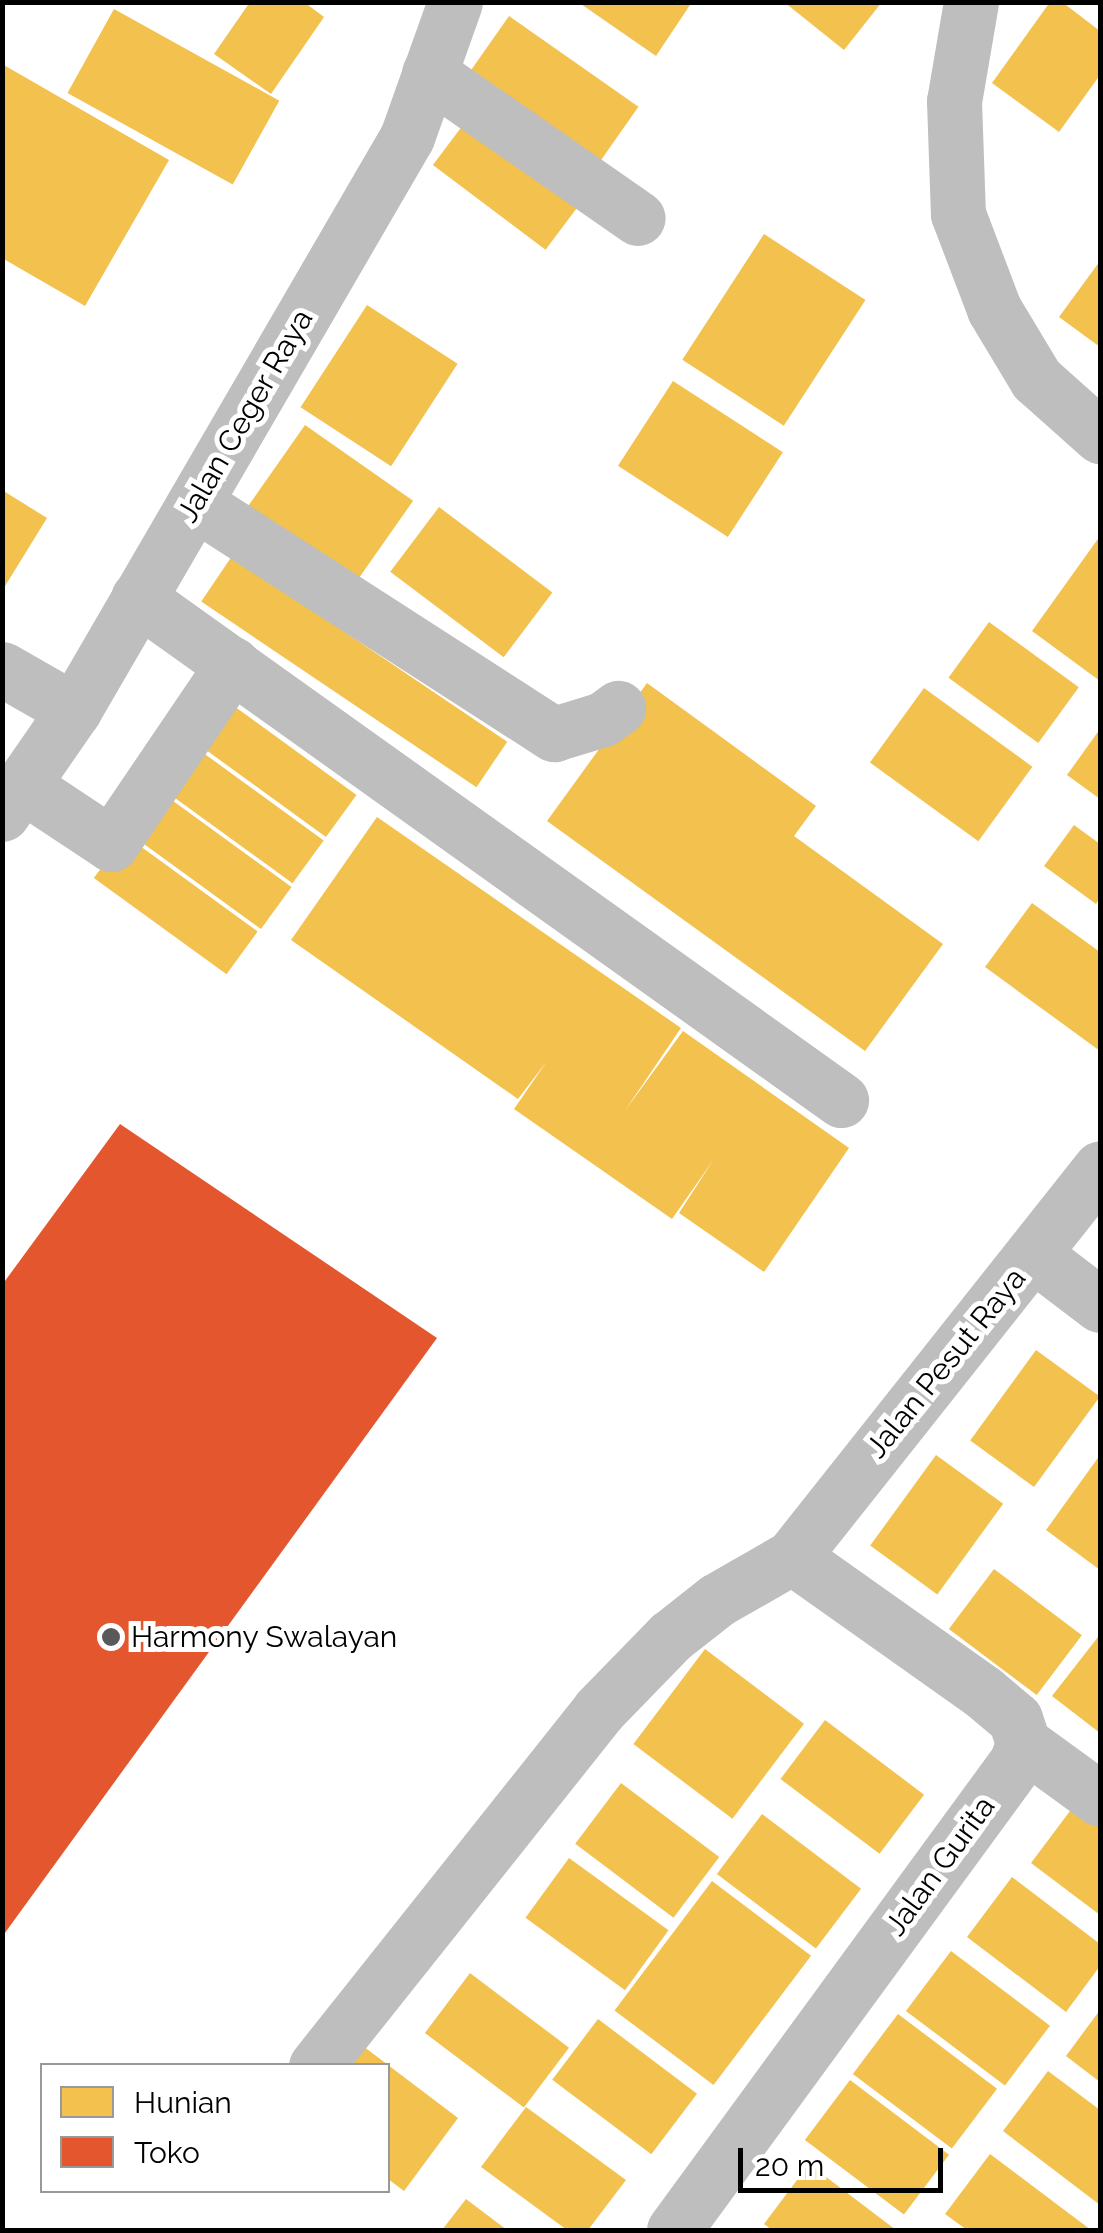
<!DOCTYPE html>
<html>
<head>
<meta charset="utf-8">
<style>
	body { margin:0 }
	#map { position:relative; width:1103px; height:2233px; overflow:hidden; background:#fff; font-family:Raleway,sans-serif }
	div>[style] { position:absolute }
	.homes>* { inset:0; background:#f2c14e; transform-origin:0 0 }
	.shops>* { inset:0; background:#e4572e }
	.minor>* { height:55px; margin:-27.5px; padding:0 27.5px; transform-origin:27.5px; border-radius:27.5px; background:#bebebe }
	.major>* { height:55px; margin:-27.5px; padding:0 27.5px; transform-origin:27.5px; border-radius:27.5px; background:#bebebe }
	.dots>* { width:28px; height:28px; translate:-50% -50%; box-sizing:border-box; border:5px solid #fff; border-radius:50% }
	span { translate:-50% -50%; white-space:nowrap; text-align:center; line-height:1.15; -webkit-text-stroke:10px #fff; paint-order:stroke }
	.street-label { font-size:30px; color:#000 }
	.poi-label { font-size:30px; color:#000 }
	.left { translate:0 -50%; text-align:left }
	.frame { position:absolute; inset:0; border:5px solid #000; pointer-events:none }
	.legend { position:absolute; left:40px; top:2063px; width:350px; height:130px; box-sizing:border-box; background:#fff; border:2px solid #999; margin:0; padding:12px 18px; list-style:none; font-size:30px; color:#000 }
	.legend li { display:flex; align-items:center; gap:20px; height:50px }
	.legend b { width:50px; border:2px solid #999 }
	.scale { position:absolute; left:738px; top:2148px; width:205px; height:45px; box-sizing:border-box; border:5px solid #000; border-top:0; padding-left:12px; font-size:30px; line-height:35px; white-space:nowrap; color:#000; -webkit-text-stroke:8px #fff; paint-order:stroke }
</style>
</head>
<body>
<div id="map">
	<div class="homes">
		<i style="clip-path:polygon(250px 2px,304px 2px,324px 17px,271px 94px,214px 54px)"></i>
		<i style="clip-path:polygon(578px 2px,692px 2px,656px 56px)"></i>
		<i style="clip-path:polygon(784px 2px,882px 2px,844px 50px)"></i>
		<i style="clip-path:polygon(1050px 2px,1062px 2px,1100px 31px,1100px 75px,1059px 132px,992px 83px)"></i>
		<i style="left:114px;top:9px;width:189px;height:96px;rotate:29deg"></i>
		<i style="left:509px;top:16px;width:158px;height:81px;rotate:35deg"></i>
		<i style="clip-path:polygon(2px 64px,169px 160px,85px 306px,2px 258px)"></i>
		<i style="left:466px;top:121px;width:141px;height:55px;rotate:37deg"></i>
		<i style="left:764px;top:234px;width:121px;height:150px;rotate:33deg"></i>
		<i style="clip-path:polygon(1100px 261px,1100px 347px,1059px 317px)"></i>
		<i style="left:367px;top:305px;width:108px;height:122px;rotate:33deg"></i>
		<i style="left:673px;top:381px;width:131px;height:101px;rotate:33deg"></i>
		<i style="left:305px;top:425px;width:132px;height:103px;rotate:35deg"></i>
		<i style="clip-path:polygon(2px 490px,47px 518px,2px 591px)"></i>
		<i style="left:439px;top:507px;width:142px;height:81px;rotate:37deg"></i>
		<i style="clip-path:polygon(1100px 536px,1100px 681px,1032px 631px)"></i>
		<i style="left:232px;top:556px;width:332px;height:55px;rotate:34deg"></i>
		<i style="left:989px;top:622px;width:111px;height:69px;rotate:36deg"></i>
		<i style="clip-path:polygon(647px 683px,816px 806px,794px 836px,943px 944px,865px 1051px,547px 821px)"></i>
		<i style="left:924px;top:688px;width:134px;height:92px;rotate:36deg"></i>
		<i style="left:223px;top:698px;width:165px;height:52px;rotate:36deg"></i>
		<i style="clip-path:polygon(1100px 729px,1100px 799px,1067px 775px)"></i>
		<i style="left:191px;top:744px;width:164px;height:53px;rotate:36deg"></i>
		<i style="left:158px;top:790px;width:165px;height:52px;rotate:36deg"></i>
		<i style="clip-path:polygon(377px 817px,681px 1028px,624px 1112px,683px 1031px,849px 1148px,764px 1272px,679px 1213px,714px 1159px,672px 1219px,514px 1109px,547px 1061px,518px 1099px,291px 940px)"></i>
		<i style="clip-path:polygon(1074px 825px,1100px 844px,1100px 898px,1096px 904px,1044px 866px)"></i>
		<i style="left:125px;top:835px;width:164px;height:53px;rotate:36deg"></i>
		<i style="clip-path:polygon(1032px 903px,1100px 952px,1100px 1051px,985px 967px)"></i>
		<i style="left:1036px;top:1350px;width:79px;height:112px;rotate:36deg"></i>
		<i style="left:936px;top:1455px;width:83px;height:112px;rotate:36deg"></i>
		<i style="clip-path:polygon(1100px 1455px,1100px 1570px,1046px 1530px)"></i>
		<i style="left:994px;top:1569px;width:110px;height:75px;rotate:37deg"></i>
		<i style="clip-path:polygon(1098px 1637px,1100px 1639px,1100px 1733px,1052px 1696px)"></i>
		<i style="left:705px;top:1649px;width:124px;height:119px;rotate:37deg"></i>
		<i style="left:825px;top:1720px;width:124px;height:74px;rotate:37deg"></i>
		<i style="left:621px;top:1783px;width:123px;height:76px;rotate:37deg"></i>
		<i style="clip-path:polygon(1076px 1803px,1100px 1821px,1100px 1915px,1031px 1863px)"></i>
		<i style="left:762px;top:1814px;width:124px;height:75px;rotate:37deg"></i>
		<i style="left:569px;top:1858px;width:123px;height:74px;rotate:36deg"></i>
		<i style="clip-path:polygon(1012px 1877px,1100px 1944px,1100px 1966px,1066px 2012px,967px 1937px)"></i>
		<i style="left:712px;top:1881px;width:124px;height:162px;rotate:37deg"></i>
		<i style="left:951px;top:1951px;width:124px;height:75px;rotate:37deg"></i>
		<i style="left:470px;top:1973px;width:124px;height:75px;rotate:37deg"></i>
		<i style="clip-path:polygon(1100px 2010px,1100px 2082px,1066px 2056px)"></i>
		<i style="left:898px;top:2014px;width:124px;height:75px;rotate:37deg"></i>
		<i style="left:598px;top:2019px;width:124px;height:76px;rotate:37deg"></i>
		<i style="clip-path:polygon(359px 2043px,458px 2118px,404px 2191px,388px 2179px,388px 2066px,343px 2066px)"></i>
		<i style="clip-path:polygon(1048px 2071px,1100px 2110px,1100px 2205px,1003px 2131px)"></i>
		<i style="left:850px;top:2080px;width:124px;height:75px;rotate:37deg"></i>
		<i style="clip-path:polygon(526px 2107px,626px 2180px,588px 2230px,567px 2230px,481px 2167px)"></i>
		<i style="clip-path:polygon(990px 2154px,1091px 2230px,967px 2230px,945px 2214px)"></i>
		<i style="clip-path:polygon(809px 2164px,896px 2230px,772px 2230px,764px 2224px)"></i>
		<i style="clip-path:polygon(466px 2199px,507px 2230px,442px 2230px)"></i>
	</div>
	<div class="shops">
		<i style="clip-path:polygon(120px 1124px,437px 1338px,2px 1937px,2px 1285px)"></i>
	</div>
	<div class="minor">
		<i style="left:971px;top:2px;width:100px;rotate:99.7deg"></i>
		<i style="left:954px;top:101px;width:113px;rotate:88deg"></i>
		<i style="left:958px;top:214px;width:102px;rotate:69.2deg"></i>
		<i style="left:994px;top:309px;width:82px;rotate:59deg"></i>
		<i style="left:1036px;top:379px;width:86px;rotate:41.7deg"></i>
		<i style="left:429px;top:73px;width:254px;rotate:34.8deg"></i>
		<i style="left:195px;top:503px;width:427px;rotate:32.8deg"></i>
		<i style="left:554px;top:734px;width:51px;rotate:-17deg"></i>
		<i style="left:603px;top:719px;width:19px;rotate:-36deg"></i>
		<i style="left:138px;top:598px;width:864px;rotate:35.53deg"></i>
		<i style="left:2px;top:669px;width:83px;rotate:29.7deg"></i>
		<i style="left:22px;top:785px;width:107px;rotate:33.5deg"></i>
		<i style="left:111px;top:844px;width:217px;rotate:-55.9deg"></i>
		<i style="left:1033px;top:1254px;width:84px;rotate:37.3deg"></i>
		<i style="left:1023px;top:1743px;width:95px;rotate:36deg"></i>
		<i style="left:316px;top:2066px;width:455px;rotate:-51.5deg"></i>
		<i style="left:599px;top:1710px;width:102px;rotate:-45.8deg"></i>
		<i style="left:670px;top:1637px;width:60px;rotate:-38.2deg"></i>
		<i style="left:717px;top:1600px;width:86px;rotate:-29.8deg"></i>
		<i style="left:792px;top:1557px;width:496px;rotate:-51.6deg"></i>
		<i style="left:674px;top:2230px;width:581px;rotate:-53.82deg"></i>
		<i style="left:1017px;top:1761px;width:19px;rotate:-72deg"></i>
		<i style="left:1023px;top:1743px;width:25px;rotate:-108deg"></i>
		<i style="left:1015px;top:1719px;width:42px;rotate:-139.8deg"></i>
		<i style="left:983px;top:1692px;width:234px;rotate:-144.7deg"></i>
	</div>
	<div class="major">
		<i style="left:2px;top:814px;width:126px;rotate:-55.3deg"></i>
		<i style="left:74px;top:710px;width:663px;rotate:-59.84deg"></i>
		<i style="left:407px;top:137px;width:143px;rotate:-70.4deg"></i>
	</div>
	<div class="dots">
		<i style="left:111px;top:1637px;background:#595959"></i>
	</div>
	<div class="street-label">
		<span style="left:245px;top:416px;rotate:-60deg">Jalan Ceger Raya</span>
		<span style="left:946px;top:1363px;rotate:-51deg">Jalan Pesut Raya</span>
		<span style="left:940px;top:1866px;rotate:-54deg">Jalan Gurita</span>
	</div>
	<div class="poi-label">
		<span class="left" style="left:131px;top:1637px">Harmony Swalayan</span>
	</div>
	<div class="frame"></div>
	<ul class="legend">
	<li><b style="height:28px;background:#f2c14e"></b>Hunian</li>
	<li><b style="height:28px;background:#e4572e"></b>Toko</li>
	</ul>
	<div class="scale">20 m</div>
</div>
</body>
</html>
